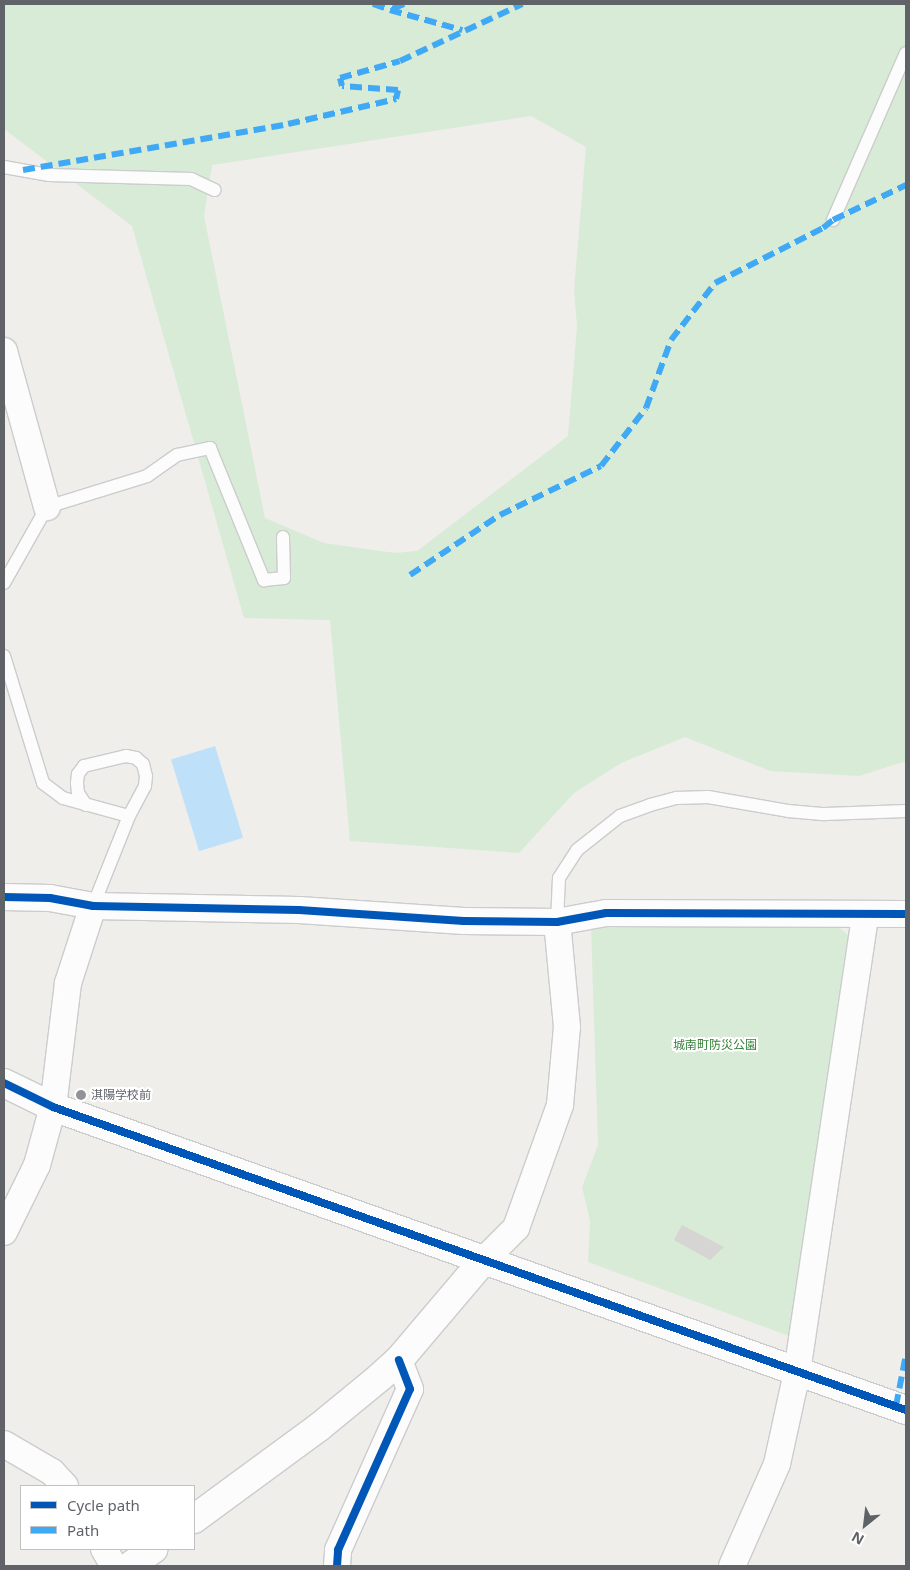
<!DOCTYPE html>
<html>
<head>
<meta charset="utf-8">
<style>
	body { margin:0 }
	#map { position:relative; width:910px; height:1570px; overflow:hidden; background:#efeeea; font-family:"Noto Sans","Noto Sans JP",sans-serif }
	div>[style] { position:absolute }
	.green>* { inset:0; background:#d8ebd6 }
	.water>* { inset:0; background:#bfe0f9; transform-origin:0 0 }
	.building>* { inset:0; background:#d6d5d3 }
	.roads { filter:drop-shadow(1px 0 #cbcccc) drop-shadow(-1px 0 #cbcccc) drop-shadow(0 1px #cbcccc) drop-shadow(0 -1px #cbcccc) }
	.lane>* { height:12px; margin:-6px; padding:0 6px; transform-origin:6px; border-radius:6px; background:#fdfcfc }
	.street>* { height:26px; margin:-13px; padding:0 13px; transform-origin:13px; border-radius:13px; background:#fdfcfc }
	.secondary>* { height:28px; margin:-14px; padding:0 14px; transform-origin:14px; border-radius:14px; background:#fdfcfc }
	.quiet>* { height:6px; margin-top:-3px; transform-origin:0; background:repeating-linear-gradient(90deg,#3fa9f5 0 12px,transparent 0 18px) }
	.cycleway>* { height:8px; margin:-4px; padding:0 4px; transform-origin:4px; border-radius:4px; background:#0057b8 }
	.dots>* { width:14px; height:14px; translate:-50% -50%; box-sizing:border-box; border:2px solid #fff; border-radius:50% }
	span { translate:-50% -50%; white-space:nowrap; text-align:center; line-height:1.15; -webkit-text-stroke:4px #fff; paint-order:stroke }
	.park-label { font-size:12px; color:#348238 }
	.poi-label { font-size:12px; color:#5f6368 }
	.left { translate:0 -50%; text-align:left }
	.frame { position:absolute; inset:0; border:5px solid #5f6368; pointer-events:none }
	.legend { position:absolute; left:20px; top:1485px; width:175px; height:65px; box-sizing:border-box; background:#fff; border:1px solid #bfc1c3; margin:0; padding:6px 9px; list-style:none; font-size:15px; color:#5f6368 }
	.legend li { display:flex; align-items:center; gap:10px; height:25px }
	.legend b { width:25px; border:1px solid #bfc1c3 }
	.north { position:absolute; left:840px; top:1500px; width:50px; height:50px; -webkit-text-stroke:4px #fff; paint-order:stroke; rotate:209deg; font-size:14px; font-weight:700; line-height:20px; text-align:center; color:#5f6368 }
	.north::after { content:''; display:block; margin:auto; width:18px; height:22px; background:#5f6368; clip-path:polygon(50% 0,100% 100%,50% 72%,0 100%) }
</style>
</head>
<body>
<div id="map">
	<div class="green">
		<i style="clip-path:polygon(evenodd,4px 4px,906px 4px,906px 761px,859px 776px,770px 771px,685px 737px,621px 763px,574px 793px,519px 853px,350px 841px,330px 620px,244px 618px,132px 226px,4px 129px,4px 4px,531px 116px,586px 147px,574px 290px,577px 326px,568px 436px,417px 551px,395px 553px,324px 543px,265px 518px,204px 216px,212px 165px,531px 116px)"></i>
		<i style="clip-path:polygon(645px 923px,837px 926px,854px 940px,792px 1337px,588px 1262px,590px 1221px,582px 1187px,598px 1145px,591px 928px)"></i>
	</div>
	<div class="water">
		<i style="left:215px;top:746px;width:96px;height:46px;rotate:73deg"></i>
	</div>
	<div class="building">
		<i style="clip-path:polygon(682px 1225px,724px 1247px,710px 1260px,674px 1240px)"></i>
	</div>
	<div class="roads">
		<div class="lane">
			<i style="left:4px;top:167px;width:46px;rotate:10.1deg"></i>
			<i style="left:49px;top:175px;width:142px;rotate:1.6deg"></i>
			<i style="left:191px;top:179px;width:26px;rotate:25deg"></i>
			<i style="left:833px;top:220px;width:182px;rotate:-66.4deg"></i>
			<i style="left:4px;top:583px;width:87px;rotate:-60.5deg"></i>
			<i style="left:47px;top:507px;width:105px;rotate:-17.2deg"></i>
			<i style="left:147px;top:476px;width:37px;rotate:-35deg"></i>
			<i style="left:177px;top:455px;width:34px;rotate:-12deg"></i>
			<i style="left:210px;top:448px;width:143px;rotate:67.8deg"></i>
			<i style="left:264px;top:580px;width:20px;rotate:-6deg"></i>
			<i style="left:284px;top:578px;width:41px;rotate:-91.4deg"></i>
			<i style="left:4px;top:656px;width:133px;rotate:72.9deg"></i>
			<i style="left:43px;top:783px;width:25px;rotate:37deg"></i>
			<i style="left:63px;top:798px;width:68px;rotate:15.3deg"></i>
			<i style="left:86px;top:805px;width:14px;rotate:-124deg"></i>
			<i style="left:78px;top:793px;width:10px;rotate:-96deg"></i>
			<i style="left:77px;top:783px;width:9px;rotate:-84deg"></i>
			<i style="left:78px;top:774px;width:10px;rotate:-53deg"></i>
			<i style="left:84px;top:766px;width:43px;rotate:-13.4deg"></i>
			<i style="left:126px;top:756px;width:10px;rotate:11deg"></i>
			<i style="left:136px;top:758px;width:9px;rotate:41deg"></i>
			<i style="left:143px;top:764px;width:12px;rotate:76deg"></i>
			<i style="left:146px;top:776px;width:10px;rotate:96deg"></i>
			<i style="left:145px;top:786px;width:34px;rotate:118deg"></i>
			<i style="left:129px;top:816px;width:97px;rotate:111.8deg"></i>
			<i style="left:557px;top:922px;width:44px;rotate:-87.4deg"></i>
			<i style="left:559px;top:878px;width:33px;rotate:-57deg"></i>
			<i style="left:577px;top:850px;width:55px;rotate:-38.3deg"></i>
			<i style="left:620px;top:816px;width:32px;rotate:-20deg"></i>
			<i style="left:650px;top:805px;width:28px;rotate:-15deg"></i>
			<i style="left:677px;top:798px;width:31px;rotate:-2deg"></i>
			<i style="left:708px;top:797px;width:81px;rotate:9.9deg"></i>
			<i style="left:788px;top:811px;width:37px;rotate:5deg"></i>
			<i style="left:825px;top:814px;width:81px;rotate:-2.1deg"></i>
		</div>
		<div class="street">
			<i style="left:4px;top:351px;width:162px;rotate:74.6deg"></i>
			<i style="left:4px;top:897px;width:46px;rotate:1.2deg"></i>
			<i style="left:50px;top:898px;width:44px;rotate:10.5deg"></i>
			<i style="left:93px;top:906px;width:206px;rotate:1.1deg"></i>
			<i style="left:299px;top:910px;width:165px;rotate:3.8deg"></i>
			<i style="left:464px;top:921px;width:93px;rotate:0.6deg"></i>
			<i style="left:557px;top:922px;width:50px;rotate:-10.4deg"></i>
			<i style="left:606px;top:913px;width:300px;rotate:0.2deg"></i>
			<i style="left:4px;top:1232px;width:75px;rotate:-63.8deg"></i>
			<i style="left:37px;top:1165px;width:60px;rotate:-74.6deg"></i>
			<i style="left:53px;top:1107px;width:125px;rotate:-83.1deg"></i>
			<i style="left:68px;top:983px;width:81px;rotate:-72deg"></i>
			<i style="left:483px;top:1261px;width:47px;rotate:-45deg"></i>
			<i style="left:516px;top:1228px;width:131px;rotate:-70.3deg"></i>
			<i style="left:560px;top:1105px;width:78px;rotate:-84.9deg"></i>
			<i style="left:567px;top:1027px;width:105px;rotate:-95.4deg"></i>
			<i style="left:4px;top:1444px;width:56px;rotate:30.3deg"></i>
			<i style="left:52px;top:1472px;width:19px;rotate:47deg"></i>
			<i style="left:104px;top:1549px;width:20px;rotate:60deg"></i>
			<i style="left:337px;top:1566px;width:16px;rotate:-86deg"></i>
			<i style="left:338px;top:1550px;width:176px;rotate:-65.9deg"></i>
			<i style="left:410px;top:1389px;width:31px;rotate:-111deg"></i>
			<i style="left:732px;top:1566px;width:111px;rotate:-66.2deg"></i>
			<i style="left:777px;top:1464px;width:94px;rotate:-77.7deg"></i>
			<i style="left:797px;top:1372px;width:462px;rotate:-81.5deg"></i>
		</div>
		<div class="secondary">
			<i style="left:4px;top:1083px;width:55px;rotate:26.1deg"></i>
			<i style="left:53px;top:1107px;width:905px;rotate:19.56deg"></i>
			<i style="left:194px;top:1519px;width:154px;rotate:-36.3deg"></i>
			<i style="left:318px;top:1428px;width:80px;rotate:-39.4deg"></i>
			<i style="left:380px;top:1377px;width:25px;rotate:-42deg"></i>
			<i style="left:399px;top:1360px;width:130px;rotate:-49.7deg"></i>
			<i style="left:130px;top:1566px;width:29px;rotate:-36deg"></i>
		</div>
	</div>
	<div class="quiet">
		<i style="left:373px;top:4px;width:18px;rotate:19deg"></i>
		<i style="left:404px;top:4px;width:15px;rotate:157deg"></i>
		<i style="left:390px;top:10px;width:75px;rotate:15.5deg"></i>
		<i style="left:23px;top:170px;width:269px;rotate:-9.8deg"></i>
		<i style="left:288px;top:124px;width:111px;rotate:-13deg"></i>
		<i style="left:396px;top:99px;width:9px;rotate:-77deg"></i>
		<i style="left:398px;top:90px;width:56px;rotate:-175.9deg"></i>
		<i style="left:342px;top:86px;width:8px;rotate:-104deg"></i>
		<i style="left:340px;top:78px;width:62px;rotate:-15.8deg"></i>
		<i style="left:400px;top:61px;width:135px;rotate:-25deg"></i>
		<i style="left:410px;top:575px;width:108px;rotate:-33.7deg"></i>
		<i style="left:500px;top:515px;width:112px;rotate:-25.9deg"></i>
		<i style="left:601px;top:466px;width:73px;rotate:-52.2deg"></i>
		<i style="left:646px;top:408px;width:72px;rotate:-69.8deg"></i>
		<i style="left:671px;top:340px;width:72px;rotate:-52.3deg"></i>
		<i style="left:715px;top:283px;width:121px;rotate:-27deg"></i>
		<i style="left:823px;top:228px;width:13px;rotate:-39deg"></i>
		<i style="left:833px;top:220px;width:81px;rotate:-25.6deg"></i>
		<i style="left:896px;top:1406px;width:53px;rotate:-79.1deg"></i>
	</div>
	<div class="cycleway">
		<i style="left:4px;top:897px;width:46px;rotate:1.2deg"></i>
		<i style="left:50px;top:898px;width:44px;rotate:10.5deg"></i>
		<i style="left:93px;top:906px;width:206px;rotate:1.1deg"></i>
		<i style="left:299px;top:910px;width:165px;rotate:3.8deg"></i>
		<i style="left:464px;top:921px;width:93px;rotate:0.6deg"></i>
		<i style="left:557px;top:922px;width:50px;rotate:-10.4deg"></i>
		<i style="left:606px;top:913px;width:300px;rotate:0.2deg"></i>
		<i style="left:4px;top:1083px;width:55px;rotate:26.1deg"></i>
		<i style="left:53px;top:1107px;width:905px;rotate:19.56deg"></i>
		<i style="left:337px;top:1566px;width:16px;rotate:-86deg"></i>
		<i style="left:338px;top:1550px;width:176px;rotate:-65.9deg"></i>
		<i style="left:410px;top:1389px;width:31px;rotate:-111deg"></i>
	</div>
	<div class="dots">
		<i style="left:81px;top:1095px;background:#919496"></i>
	</div>
	<div class="park-label">
		<span style="left:715px;top:1045px">城南町防災公園</span>
	</div>
	<div class="poi-label">
		<span class="left" style="left:91px;top:1095px">淇陽学校前</span>
	</div>
	<div class="frame"></div>
	<ul class="legend">
	<li><b style="height:6px;background:#0057b8"></b>Cycle path</li>
	<li><b style="height:6px;background:#3fa9f5"></b>Path</li>
	</ul>
	<div class="north">N</div>
</div>
</body>
</html>
